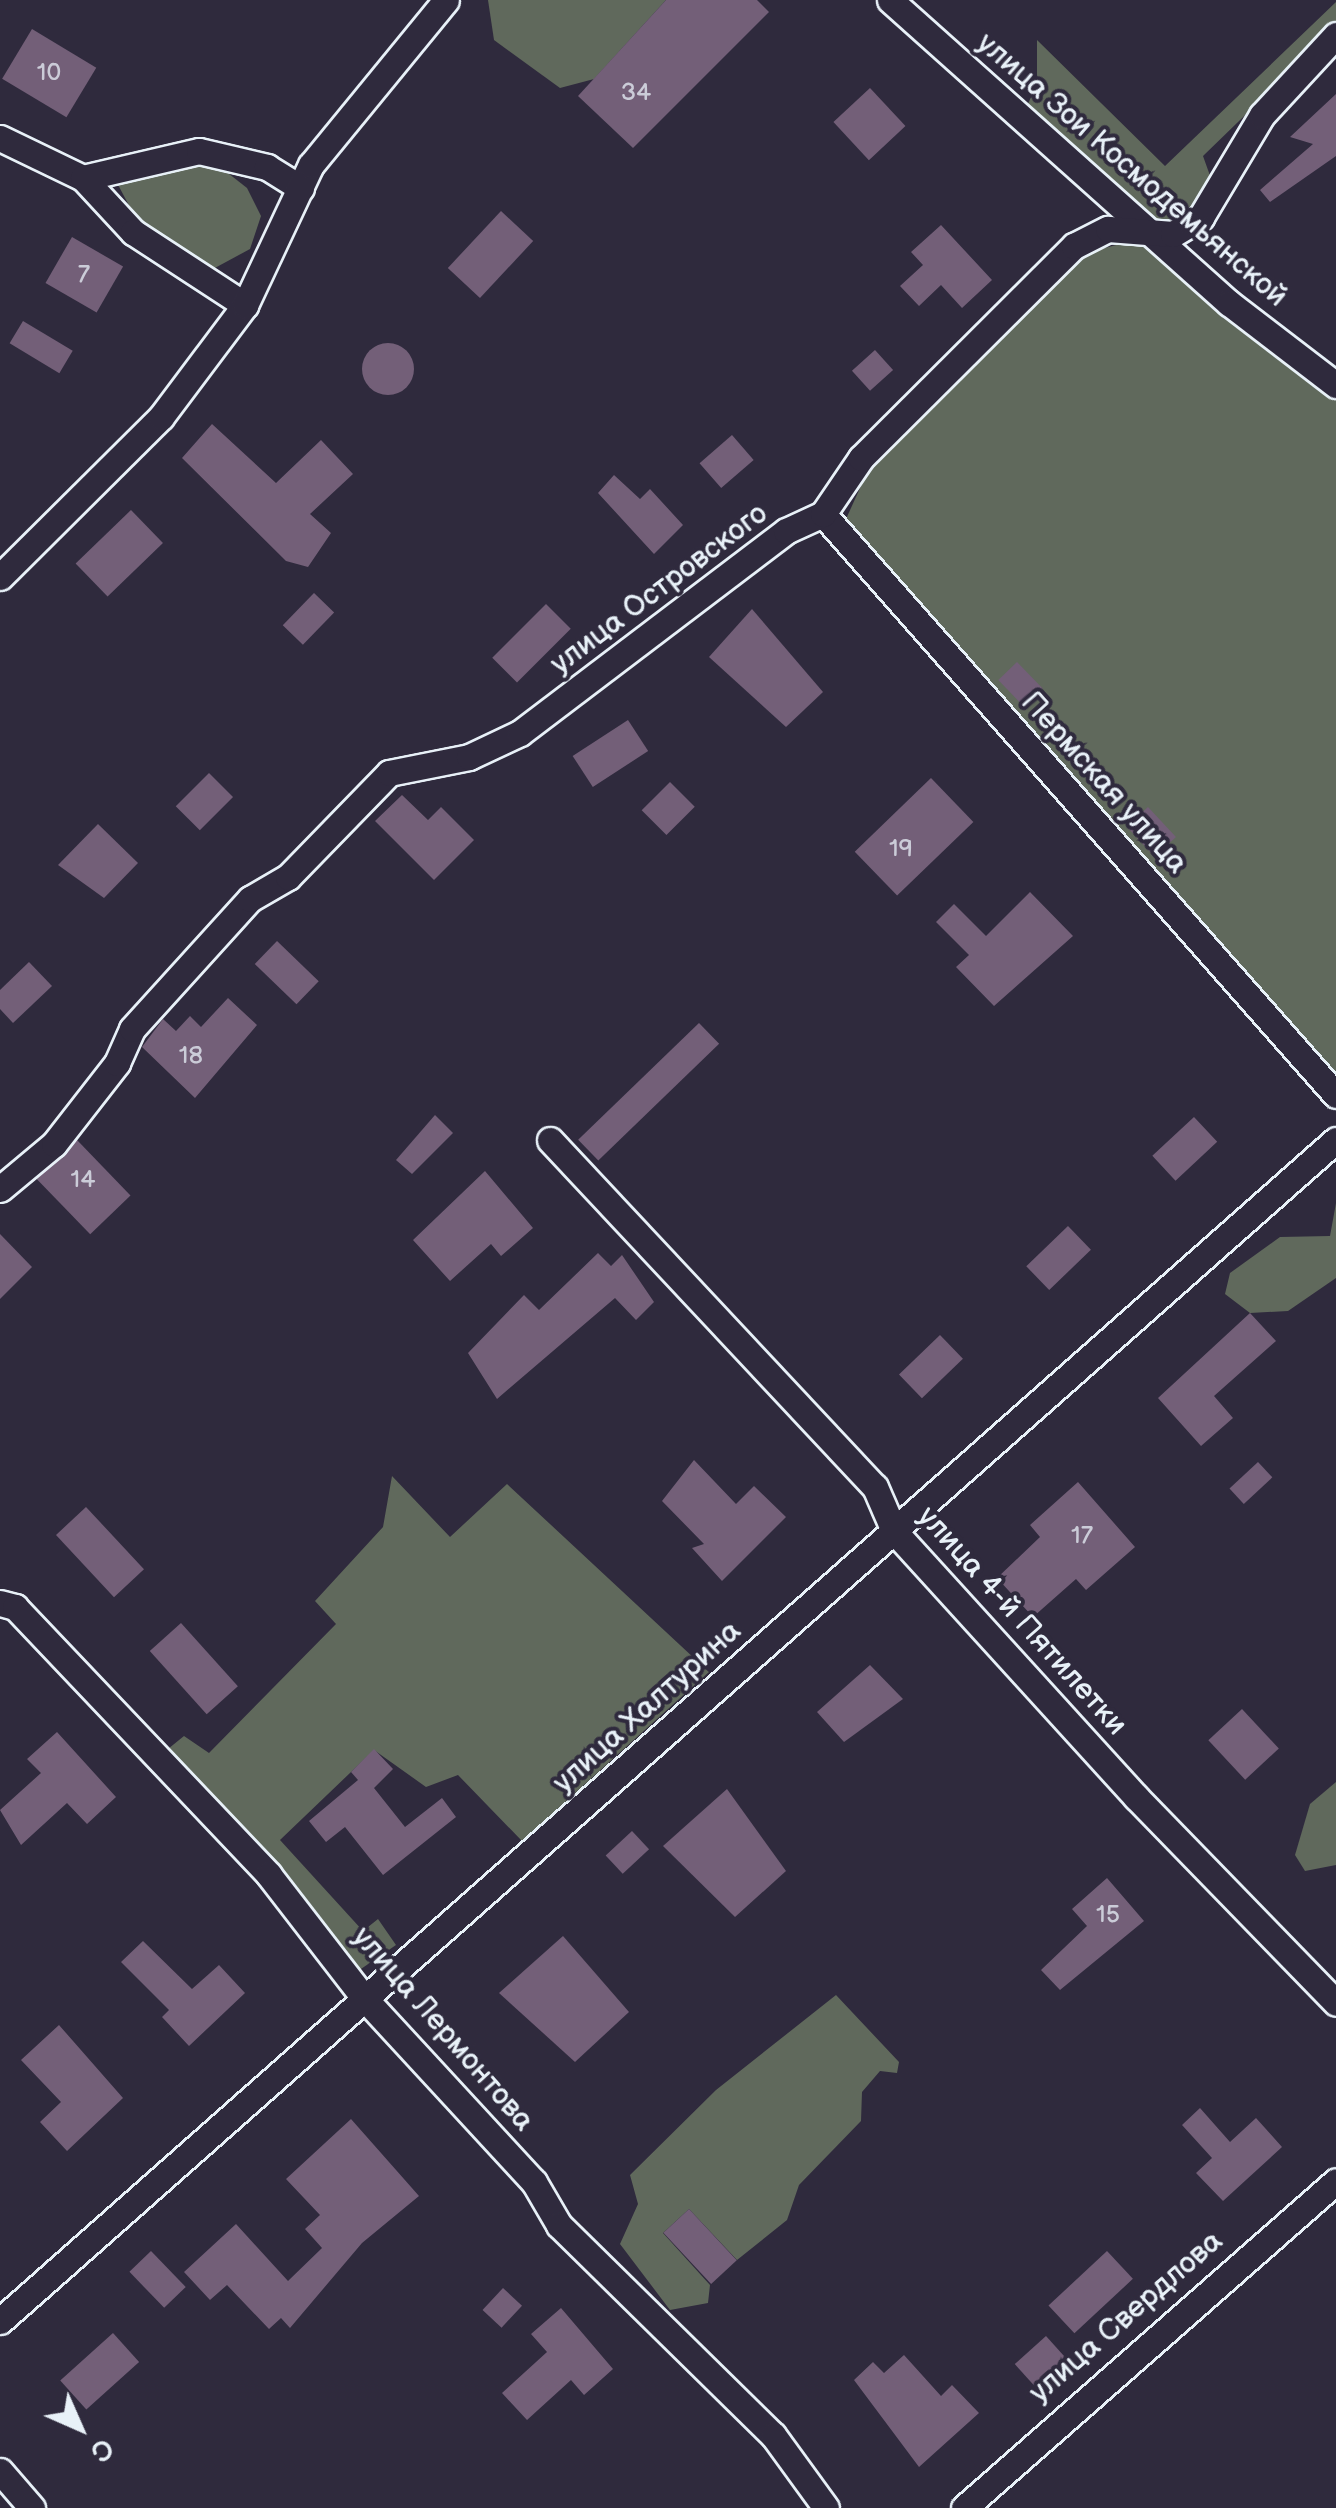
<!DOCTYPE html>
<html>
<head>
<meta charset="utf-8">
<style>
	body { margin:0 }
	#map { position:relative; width:1336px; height:2508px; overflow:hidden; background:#2f2a3d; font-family:"Balsamiq Sans",sans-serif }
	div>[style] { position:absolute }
	.green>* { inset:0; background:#60695c }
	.building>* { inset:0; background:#735f78; transform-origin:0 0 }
	.round { border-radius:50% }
	.roads { filter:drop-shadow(2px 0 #e8f1f8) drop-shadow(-2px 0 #e8f1f8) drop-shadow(0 2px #e8f1f8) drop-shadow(0 -2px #e8f1f8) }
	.minor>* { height:25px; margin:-12.5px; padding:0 12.5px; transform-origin:12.5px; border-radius:12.5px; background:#2f2a3d }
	span { translate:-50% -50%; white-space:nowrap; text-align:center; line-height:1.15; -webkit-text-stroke:8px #2f2a3d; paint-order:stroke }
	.number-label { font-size:25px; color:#cbccd8 }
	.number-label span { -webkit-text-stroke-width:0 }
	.street-label { font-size:30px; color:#e8f1f8 }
	.north { position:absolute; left:30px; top:2378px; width:100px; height:100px; -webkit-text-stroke:8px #2f2a3d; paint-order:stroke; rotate:135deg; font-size:28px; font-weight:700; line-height:40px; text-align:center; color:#e8f1f8 }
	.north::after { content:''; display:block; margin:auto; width:35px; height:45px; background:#e8f1f8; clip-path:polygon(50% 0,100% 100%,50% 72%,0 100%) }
</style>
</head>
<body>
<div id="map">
	<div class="green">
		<i style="clip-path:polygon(488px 0,666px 0,594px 79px,560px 88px,494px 40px)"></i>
		<i style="clip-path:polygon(1336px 2px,1336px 27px,1203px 156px,1213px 184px,1197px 212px,1160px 225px,1026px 108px,1037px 84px,1037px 40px,1165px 166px)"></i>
		<i style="clip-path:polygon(219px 166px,247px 188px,261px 216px,250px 249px,213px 269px,141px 228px,116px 181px,137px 170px)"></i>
		<i style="clip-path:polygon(1128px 242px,1169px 255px,1336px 399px,1336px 1074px,1146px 872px,846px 519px,870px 466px,1081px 254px)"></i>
		<i style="clip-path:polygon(1336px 1203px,1336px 1278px,1288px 1311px,1250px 1313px,1225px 1294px,1230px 1273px,1280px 1237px,1330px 1236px)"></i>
		<i style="clip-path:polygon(392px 1476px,450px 1537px,507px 1484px,709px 1672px,522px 1841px,458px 1775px,426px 1787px,374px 1750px,280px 1840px,363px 1931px,378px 1919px,396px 1945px,358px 1971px,163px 1753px,184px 1736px,209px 1753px,336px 1624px,315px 1601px,383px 1527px)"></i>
		<i style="clip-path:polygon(1336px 1782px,1336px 1865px,1305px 1871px,1295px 1855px,1310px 1804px)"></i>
		<i style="clip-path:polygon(836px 1995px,899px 2062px,897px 2073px,880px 2071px,862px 2092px,861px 2121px,799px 2185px,787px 2220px,737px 2260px,689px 2209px,663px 2233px,710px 2285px,708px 2303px,670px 2310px,620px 2244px,638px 2204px,630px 2175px,716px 2090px)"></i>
	</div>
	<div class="building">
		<i style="clip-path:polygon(666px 0,757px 0,769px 12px,633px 148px,578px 96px)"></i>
		<i style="left:32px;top:29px;width:75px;height:58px;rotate:31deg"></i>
		<i style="left:870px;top:88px;width:52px;height:50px;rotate:47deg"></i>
		<i style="clip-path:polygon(1336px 94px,1336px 156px,1270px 202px,1260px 190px,1313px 144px,1290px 137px)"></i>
		<i style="left:501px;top:211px;width:44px;height:78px;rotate:43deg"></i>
		<i style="clip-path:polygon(941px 225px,992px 280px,962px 308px,941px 285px,919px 306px,900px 286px,923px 265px,911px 252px)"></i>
		<i style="left:72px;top:237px;width:59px;height:53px;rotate:30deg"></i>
		<i style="left:23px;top:321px;width:58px;height:26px;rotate:31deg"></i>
		<i class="round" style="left:362px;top:343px;width:52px;height:52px"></i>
		<i style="left:875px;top:350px;width:27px;height:31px;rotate:48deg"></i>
		<i style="clip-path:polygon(212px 424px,276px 483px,321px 440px,353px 474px,310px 514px,331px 533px,308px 567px,286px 561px,182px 458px)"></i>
		<i style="left:732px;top:435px;width:33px;height:43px;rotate:49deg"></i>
		<i style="clip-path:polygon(614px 475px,640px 499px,650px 489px,683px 525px,654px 554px,598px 493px)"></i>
		<i style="left:131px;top:510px;width:46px;height:77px;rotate:46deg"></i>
		<i style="left:314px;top:593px;width:28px;height:45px;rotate:44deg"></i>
		<i style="left:546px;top:604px;width:35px;height:76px;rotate:45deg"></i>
		<i style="clip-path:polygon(752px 609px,823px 692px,786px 727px,709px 657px)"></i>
		<i style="left:1017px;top:662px;width:37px;height:26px;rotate:46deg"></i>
		<i style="left:628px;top:720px;width:37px;height:66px;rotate:57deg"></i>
		<i style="left:209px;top:773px;width:34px;height:47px;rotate:45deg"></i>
		<i style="left:931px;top:778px;width:61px;height:106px;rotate:46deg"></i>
		<i style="left:670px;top:782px;width:35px;height:40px;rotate:45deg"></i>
		<i style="clip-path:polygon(402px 795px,428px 820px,441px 807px,474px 840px,434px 880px,375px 821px)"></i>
		<i style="left:1148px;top:807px;width:41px;height:29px;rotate:47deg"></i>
		<i style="clip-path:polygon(98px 824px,138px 863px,104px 898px,58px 865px)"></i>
		<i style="clip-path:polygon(1030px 892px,1073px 936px,994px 1006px,956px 967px,969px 955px,936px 922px,954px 904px,986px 936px)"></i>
		<i style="left:277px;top:941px;width:58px;height:32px;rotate:44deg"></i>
		<i style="clip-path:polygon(29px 962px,52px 986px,13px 1023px,0 1009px,0 990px)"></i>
		<i style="clip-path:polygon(228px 998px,257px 1025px,195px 1098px,142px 1047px,163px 1019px,176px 1031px,190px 1016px,201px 1027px)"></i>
		<i style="left:699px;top:1023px;width:29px;height:168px;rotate:46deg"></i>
		<i style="clip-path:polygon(435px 1115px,453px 1133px,412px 1174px,396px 1160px)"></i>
		<i style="left:1194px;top:1117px;width:34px;height:57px;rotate:47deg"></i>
		<i style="left:77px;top:1140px;width:77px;height:56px;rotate:46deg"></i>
		<i style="clip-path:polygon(485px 1171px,533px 1228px,501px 1256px,491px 1244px,450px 1281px,413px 1240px)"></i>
		<i style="left:1068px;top:1226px;width:33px;height:58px;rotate:46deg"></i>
		<i style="clip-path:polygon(0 1234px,32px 1267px,0 1299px)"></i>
		<i style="clip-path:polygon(598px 1253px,611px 1266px,622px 1255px,654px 1302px,636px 1320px,615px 1298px,497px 1399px,468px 1353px,524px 1295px,539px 1310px)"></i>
		<i style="clip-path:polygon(1250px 1313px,1276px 1341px,1214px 1396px,1233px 1418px,1201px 1446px,1158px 1398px)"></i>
		<i style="left:940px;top:1335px;width:33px;height:57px;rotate:46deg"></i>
		<i style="clip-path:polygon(694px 1460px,736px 1504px,754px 1486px,786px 1517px,722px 1581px,692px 1548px,704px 1544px,662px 1501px)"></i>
		<i style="left:1258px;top:1462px;width:21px;height:39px;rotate:47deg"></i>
		<i style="clip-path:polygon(1078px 1482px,1135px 1547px,1086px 1590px,1076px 1579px,1033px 1617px,997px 1578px,1040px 1537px,1030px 1525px)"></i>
		<i style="left:86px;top:1507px;width:85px;height:41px;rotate:47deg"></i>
		<i style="left:181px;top:1623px;width:85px;height:42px;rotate:48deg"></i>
		<i style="clip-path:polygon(870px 1665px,903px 1699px,844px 1742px,817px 1712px)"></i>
		<i style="left:1242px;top:1709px;width:54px;height:46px;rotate:47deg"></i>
		<i style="clip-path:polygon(57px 1732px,116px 1797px,87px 1824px,67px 1803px,21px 1845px,0 1810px,41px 1773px,27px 1759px)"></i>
		<i style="clip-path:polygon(374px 1749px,393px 1769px,374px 1788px,405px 1827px,442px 1798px,456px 1817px,383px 1875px,345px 1827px,326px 1842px,309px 1821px,358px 1780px,351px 1772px)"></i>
		<i style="clip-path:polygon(727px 1789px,786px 1871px,735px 1917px,663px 1846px)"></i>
		<i style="left:632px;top:1831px;width:25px;height:36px;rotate:47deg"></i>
		<i style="clip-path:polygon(1107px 1878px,1144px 1921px,1060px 1990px,1041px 1970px,1087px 1926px,1072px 1909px)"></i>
		<i style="clip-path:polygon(563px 1936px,629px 2012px,575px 2062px,499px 1993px)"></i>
		<i style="clip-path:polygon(143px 1941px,192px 1989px,219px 1965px,245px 1993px,189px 2046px,162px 2017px,169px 2010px,121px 1962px)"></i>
		<i style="clip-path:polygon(59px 2025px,123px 2098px,67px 2151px,40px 2122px,61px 2102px,21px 2060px)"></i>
		<i style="clip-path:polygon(1200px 2108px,1230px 2142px,1256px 2118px,1282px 2147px,1223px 2201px,1196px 2173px,1212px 2158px,1182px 2125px)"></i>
		<i style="clip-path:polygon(351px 2119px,419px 2196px,362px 2243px,290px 2328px,281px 2318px,269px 2329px,227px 2285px,210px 2300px,184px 2272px,236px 2224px,288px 2281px,322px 2248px,305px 2229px,320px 2215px,286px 2179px)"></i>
		<i style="left:689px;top:2209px;width:70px;height:35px;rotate:47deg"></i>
		<i style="left:151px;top:2251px;width:50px;height:30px;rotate:46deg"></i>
		<i style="left:1107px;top:2251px;width:38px;height:80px;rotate:47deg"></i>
		<i style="left:503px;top:2288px;width:26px;height:30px;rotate:43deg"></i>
		<i style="clip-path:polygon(561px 2308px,613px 2369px,584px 2395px,571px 2380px,527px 2420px,502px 2393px,547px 2352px,531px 2334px)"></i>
		<i style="left:113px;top:2333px;width:39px;height:71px;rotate:48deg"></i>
		<i style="left:1046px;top:2336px;width:39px;height:42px;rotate:48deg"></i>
		<i style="clip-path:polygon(904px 2355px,941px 2396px,952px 2385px,979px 2413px,919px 2467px,854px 2380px,873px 2362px,884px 2373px)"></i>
	</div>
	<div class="roads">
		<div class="minor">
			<i style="left:890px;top:0;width:455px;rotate:41.8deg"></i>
			<i style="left:1229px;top:303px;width:135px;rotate:37.5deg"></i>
			<i style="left:0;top:138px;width:92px;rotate:25.7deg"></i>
			<i style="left:83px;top:178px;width:119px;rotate:-13.1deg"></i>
			<i style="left:199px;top:151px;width:70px;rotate:13.2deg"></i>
			<i style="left:267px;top:167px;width:40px;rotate:32deg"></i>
			<i style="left:83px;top:178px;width:74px;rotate:47.2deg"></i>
			<i style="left:133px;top:232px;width:134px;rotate:33.1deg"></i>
			<i style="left:823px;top:514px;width:775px;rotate:48.56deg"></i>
			<i style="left:0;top:577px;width:227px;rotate:-44.8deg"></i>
			<i style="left:161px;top:417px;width:140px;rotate:-53.1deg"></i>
			<i style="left:245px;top:305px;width:155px;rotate:-64.8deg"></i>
			<i style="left:311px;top:165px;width:213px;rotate:-50.7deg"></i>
			<i style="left:550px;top:1140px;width:475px;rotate:46.9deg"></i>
			<i style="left:875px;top:1487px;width:48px;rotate:66.6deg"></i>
			<i style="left:894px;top:1531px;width:360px;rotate:47.7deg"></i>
			<i style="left:1136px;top:1797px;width:287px;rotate:45.8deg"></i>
			<i style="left:0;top:1189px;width:70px;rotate:-39.8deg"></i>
			<i style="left:54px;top:1144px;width:103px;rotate:-52.1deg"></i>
			<i style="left:117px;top:1063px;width:37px;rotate:-66deg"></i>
			<i style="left:132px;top:1029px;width:176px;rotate:-47.8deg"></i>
			<i style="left:250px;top:899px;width:44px;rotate:-30.1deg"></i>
			<i style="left:288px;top:877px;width:145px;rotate:-45.8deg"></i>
			<i style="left:389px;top:773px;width:82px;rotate:-11.3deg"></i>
			<i style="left:469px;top:757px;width:56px;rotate:-25.2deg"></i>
			<i style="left:520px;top:733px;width:334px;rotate:-37.2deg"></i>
			<i style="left:786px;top:531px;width:41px;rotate:-24.7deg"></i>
			<i style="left:823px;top:514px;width:68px;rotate:-55.8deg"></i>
			<i style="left:861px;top:458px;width:301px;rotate:-44.9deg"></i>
			<i style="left:1074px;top:246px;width:38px;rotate:-27deg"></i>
			<i style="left:1108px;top:229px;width:65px;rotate:4.4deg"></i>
			<i style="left:1173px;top:234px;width:33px;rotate:-31deg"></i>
			<i style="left:1201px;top:217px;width:119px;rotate:-59.1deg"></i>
			<i style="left:1262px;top:115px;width:109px;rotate:-47.2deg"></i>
			<i style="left:0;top:1603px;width:16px;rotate:15deg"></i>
			<i style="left:15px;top:1607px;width:369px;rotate:46.5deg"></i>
			<i style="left:269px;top:1875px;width:157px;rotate:52.3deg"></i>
			<i style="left:365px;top:1999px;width:249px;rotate:47.3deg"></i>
			<i style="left:534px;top:2182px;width:50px;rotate:59.8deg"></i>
			<i style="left:559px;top:2225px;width:300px;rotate:44.5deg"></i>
			<i style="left:773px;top:2435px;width:90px;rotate:54deg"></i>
			<i style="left:0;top:2321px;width:1783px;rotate:-41.48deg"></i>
			<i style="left:0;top:2471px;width:49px;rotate:49.1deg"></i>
			<i style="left:964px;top:2508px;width:495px;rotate:-41.3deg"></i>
		</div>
	</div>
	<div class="number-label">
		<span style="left:49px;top:73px">10</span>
		<span style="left:636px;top:93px">34</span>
		<span style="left:84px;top:275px">7</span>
		<span style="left:901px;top:849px">19</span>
		<span style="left:191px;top:1056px">18</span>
		<span style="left:83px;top:1180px">14</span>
		<span style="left:1082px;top:1536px">17</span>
		<span style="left:1108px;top:1915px">15</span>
	</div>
	<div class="street-label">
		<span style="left:1132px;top:170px;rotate:41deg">улица Зои Космодемьянской</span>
		<span style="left:659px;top:589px;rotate:-37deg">улица Островского</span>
		<span style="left:1104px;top:783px;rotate:48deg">Пермская улица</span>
		<span style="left:1022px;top:1621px;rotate:48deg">улица 4-й Пятилетки</span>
		<span style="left:647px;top:1707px;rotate:-42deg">улица Халтурина</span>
		<span style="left:443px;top:2029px;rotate:49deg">улица Лермонтова</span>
		<span style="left:1126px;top:2317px;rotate:-41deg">улица Свердлова</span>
	</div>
	<div class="north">С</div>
</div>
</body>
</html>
